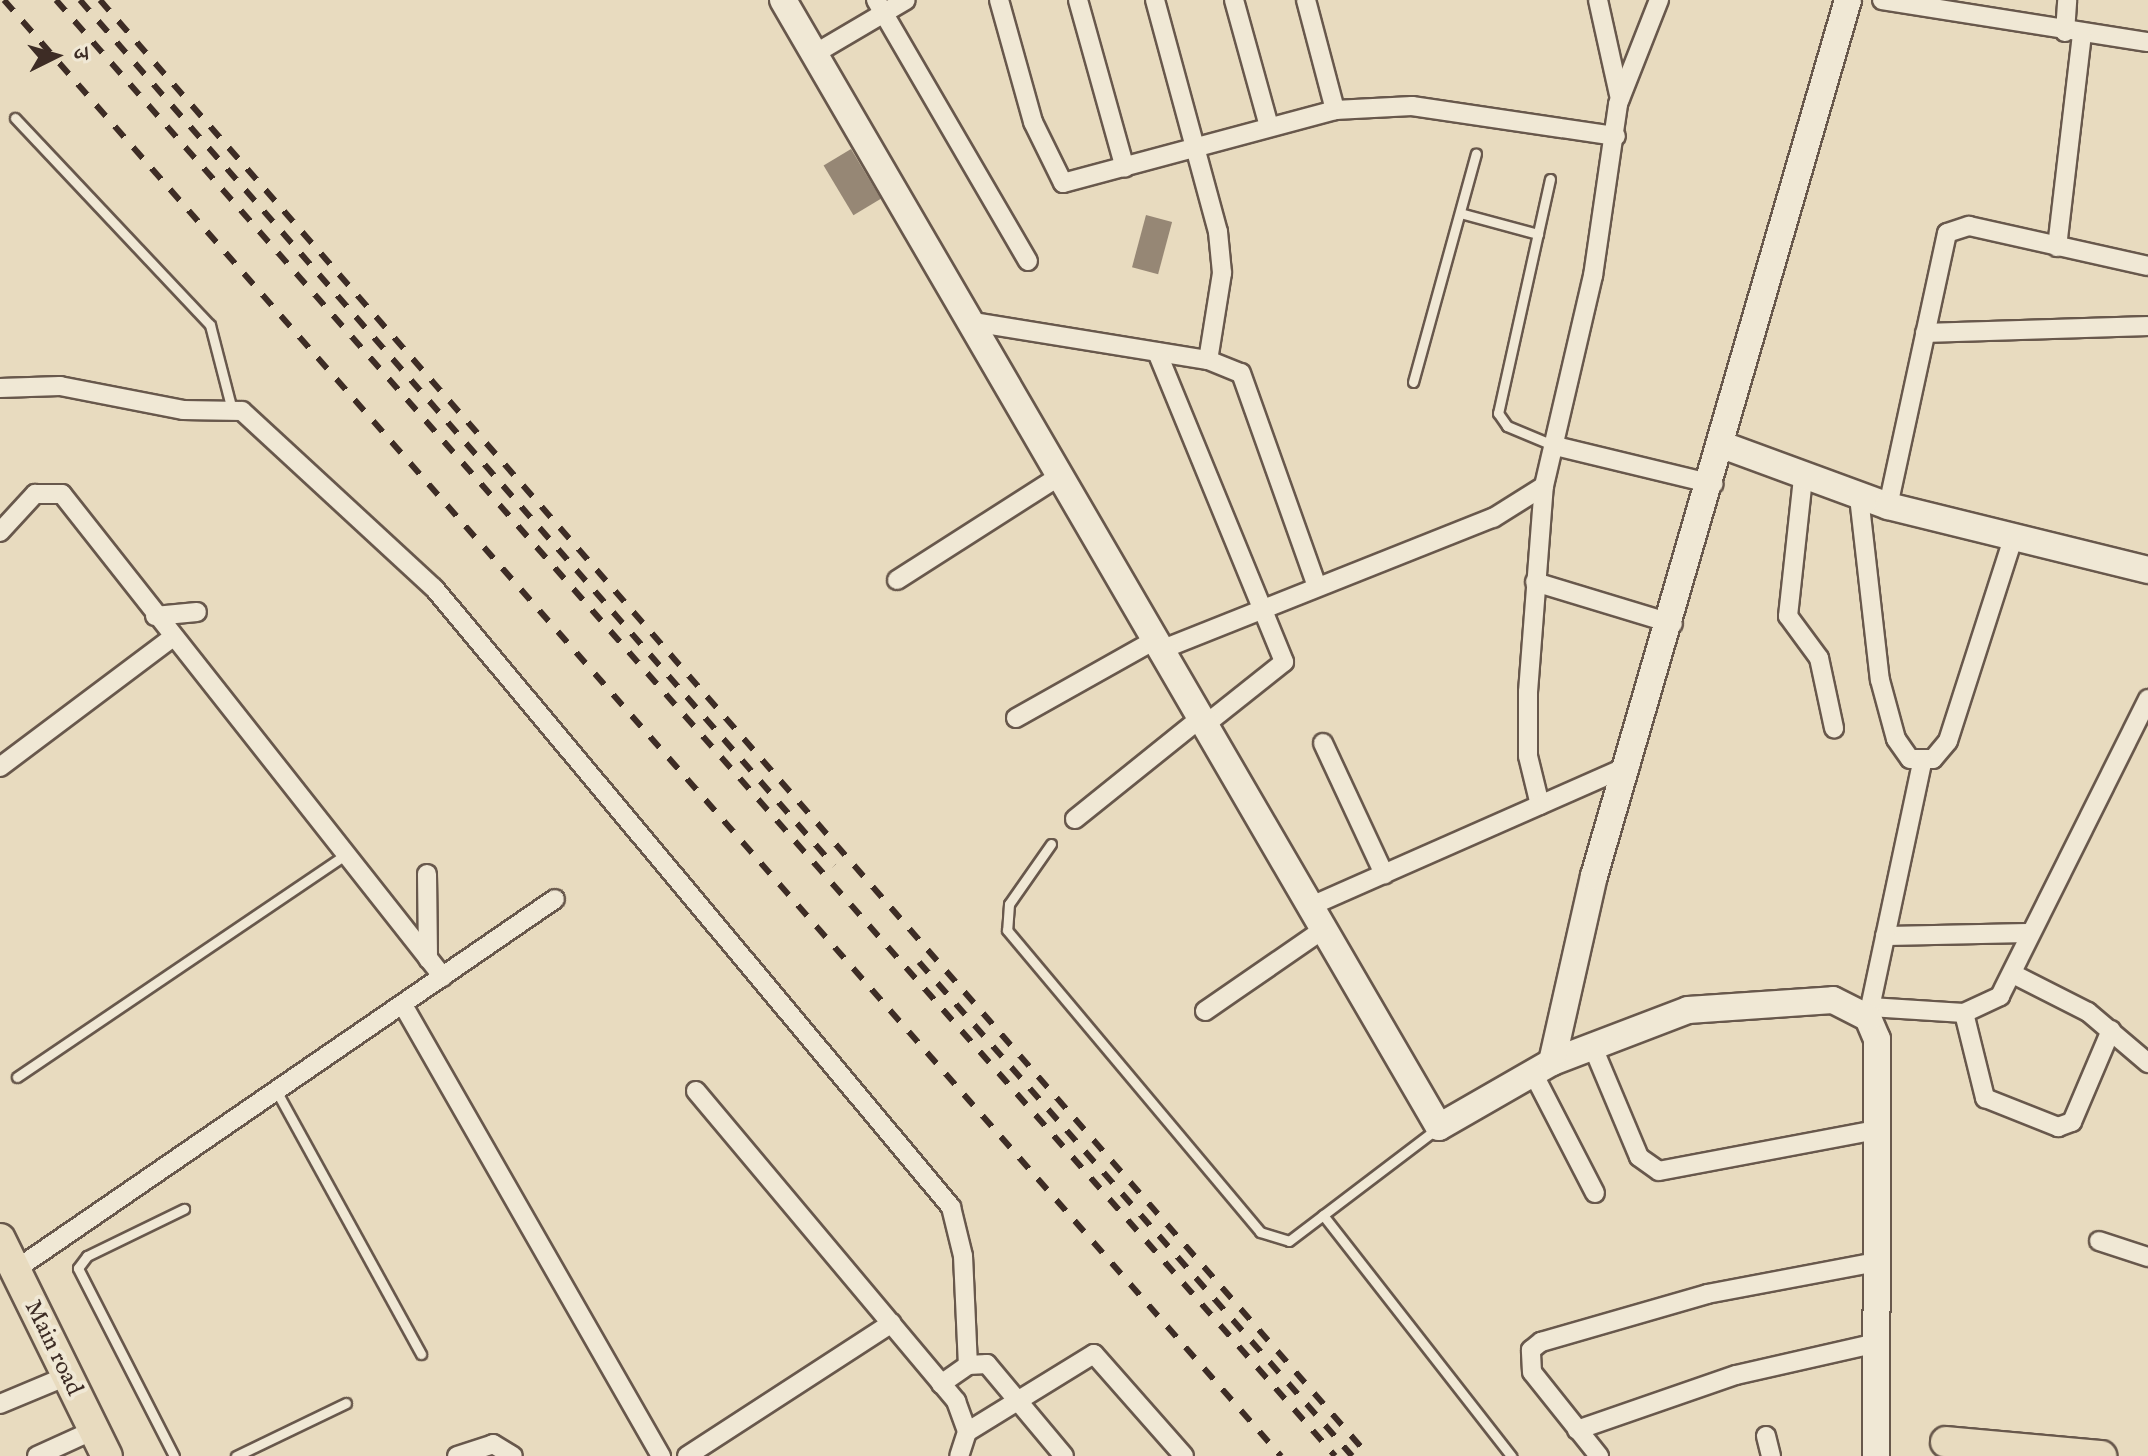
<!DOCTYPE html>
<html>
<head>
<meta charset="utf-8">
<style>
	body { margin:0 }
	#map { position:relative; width:2148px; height:1456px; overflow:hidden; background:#e8dbbf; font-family:"IM FELL English","Noto Serif Devanagari",serif }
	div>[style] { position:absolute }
	.building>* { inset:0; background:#968775; transform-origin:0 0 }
	.roads { filter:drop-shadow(2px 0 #68584c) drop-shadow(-2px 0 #68584c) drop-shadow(0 2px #68584c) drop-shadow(0 -2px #68584c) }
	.lane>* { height:9px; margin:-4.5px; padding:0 4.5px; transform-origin:4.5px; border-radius:4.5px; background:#f0e8d5 }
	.street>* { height:18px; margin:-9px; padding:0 9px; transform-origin:9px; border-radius:9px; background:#f0e8d5 }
	.secondary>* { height:26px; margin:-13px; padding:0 13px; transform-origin:13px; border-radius:13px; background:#f0e8d5 }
	.primary>* { height:30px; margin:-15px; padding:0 15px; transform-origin:15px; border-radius:15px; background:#e8dbbf }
	.rail>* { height:6px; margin-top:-3px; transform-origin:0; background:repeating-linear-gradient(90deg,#3d2c25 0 14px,transparent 0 28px) }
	span { translate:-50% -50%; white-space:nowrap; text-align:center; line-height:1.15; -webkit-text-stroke:8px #f0e8d5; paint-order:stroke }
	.street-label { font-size:24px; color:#3d2c25 }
	.north { position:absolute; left:16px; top:16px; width:80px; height:80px; -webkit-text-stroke:6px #f0e8d5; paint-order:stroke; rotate:85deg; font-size:22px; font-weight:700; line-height:32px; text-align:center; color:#3d2c25 }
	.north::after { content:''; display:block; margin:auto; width:28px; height:36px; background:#3d2c25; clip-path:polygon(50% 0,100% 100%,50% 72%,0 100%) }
</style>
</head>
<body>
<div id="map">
	<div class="building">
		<i style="left:851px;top:149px;width:58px;height:32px;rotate:59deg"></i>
		<i style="left:1146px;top:215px;width:27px;height:54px;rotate:15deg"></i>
	</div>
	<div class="roads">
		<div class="lane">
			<i style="left:15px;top:118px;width:284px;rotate:46.7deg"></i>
			<i style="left:210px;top:325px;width:84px;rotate:75.5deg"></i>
			<i style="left:1550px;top:179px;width:240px;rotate:102.5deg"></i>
			<i style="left:1498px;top:413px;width:16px;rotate:55deg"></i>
			<i style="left:1507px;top:426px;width:52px;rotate:22.6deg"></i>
			<i style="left:1460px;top:213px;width:81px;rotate:15.1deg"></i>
			<i style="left:1413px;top:382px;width:237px;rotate:-74.6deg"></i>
			<i style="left:1051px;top:844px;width:73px;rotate:125deg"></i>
			<i style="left:1009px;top:904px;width:26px;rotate:94deg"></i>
			<i style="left:1007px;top:930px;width:394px;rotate:50deg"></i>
			<i style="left:1260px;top:1232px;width:30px;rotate:17deg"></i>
			<i style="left:1289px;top:1241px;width:187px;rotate:-37.2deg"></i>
			<i style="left:17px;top:1077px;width:396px;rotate:-34.1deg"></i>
			<i style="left:277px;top:1092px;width:299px;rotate:61.2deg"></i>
			<i style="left:1323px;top:1215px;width:306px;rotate:52deg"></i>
			<i style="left:174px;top:1456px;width:211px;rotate:-117.1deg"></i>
			<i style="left:78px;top:1268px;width:15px;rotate:-53deg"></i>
			<i style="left:87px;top:1256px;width:108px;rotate:-25.9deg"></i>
			<i style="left:236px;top:1456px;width:122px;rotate:-25.7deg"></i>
		</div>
		<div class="street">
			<i style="left:876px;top:0;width:302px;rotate:59.8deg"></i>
			<i style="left:999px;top:0;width:127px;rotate:74.4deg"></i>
			<i style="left:1033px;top:122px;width:68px;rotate:63.8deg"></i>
			<i style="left:1063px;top:183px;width:282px;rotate:-15deg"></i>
			<i style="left:1335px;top:110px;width:77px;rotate:-3deg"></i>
			<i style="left:1412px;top:106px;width:206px;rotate:8.4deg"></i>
			<i style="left:1078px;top:0;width:174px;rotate:74.4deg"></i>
			<i style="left:1155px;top:0;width:240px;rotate:74.8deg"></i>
			<i style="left:1218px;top:232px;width:41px;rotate:84.4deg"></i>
			<i style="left:1222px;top:273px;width:88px;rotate:99.1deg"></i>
			<i style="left:1234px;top:0;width:131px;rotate:74.5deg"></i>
			<i style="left:1306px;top:0;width:114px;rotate:75.2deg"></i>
			<i style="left:1598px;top:0;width:101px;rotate:77.5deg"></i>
			<i style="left:1882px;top:0;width:269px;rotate:9deg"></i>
			<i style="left:2065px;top:32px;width:32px;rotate:-86deg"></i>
			<i style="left:816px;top:53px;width:104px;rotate:-30.5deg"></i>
			<i style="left:2057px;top:247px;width:214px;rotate:-83.3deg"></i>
			<i style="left:973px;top:322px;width:238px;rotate:9.2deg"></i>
			<i style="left:1208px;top:360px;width:35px;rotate:22deg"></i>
			<i style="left:1241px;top:373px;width:226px;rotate:70.4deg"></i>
			<i style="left:1925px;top:333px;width:223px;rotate:-1.8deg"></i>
			<i style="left:1157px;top:352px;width:335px;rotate:67.7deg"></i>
			<i style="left:1284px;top:662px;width:100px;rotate:141.5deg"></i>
			<i style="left:0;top:388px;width:60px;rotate:-1.9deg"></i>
			<i style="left:60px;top:386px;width:125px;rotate:11deg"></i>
			<i style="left:183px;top:410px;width:59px;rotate:1deg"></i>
			<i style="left:242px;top:411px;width:261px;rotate:42.7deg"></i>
			<i style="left:434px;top:588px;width:807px;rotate:50.13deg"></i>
			<i style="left:951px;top:1207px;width:50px;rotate:76.2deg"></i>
			<i style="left:963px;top:1256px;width:109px;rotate:87.4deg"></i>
			<i style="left:1556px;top:446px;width:162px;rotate:13.6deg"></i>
			<i style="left:1803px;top:478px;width:139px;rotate:96.2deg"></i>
			<i style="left:1788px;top:616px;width:52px;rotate:53.6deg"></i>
			<i style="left:1819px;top:658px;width:72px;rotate:77.9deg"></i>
			<i style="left:1859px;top:497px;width:184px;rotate:83.5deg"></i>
			<i style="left:1880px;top:680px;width:61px;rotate:74.8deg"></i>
			<i style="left:1896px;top:739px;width:24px;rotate:55deg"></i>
			<i style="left:1910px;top:759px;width:23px"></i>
			<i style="left:1933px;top:759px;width:23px;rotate:-50deg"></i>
			<i style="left:1948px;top:741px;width:212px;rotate:-72.2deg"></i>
			<i style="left:1888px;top:506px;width:279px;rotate:-77.8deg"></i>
			<i style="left:1947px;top:233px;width:23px;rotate:-18deg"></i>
			<i style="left:1969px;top:226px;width:183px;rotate:12.6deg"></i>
			<i style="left:0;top:532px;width:52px;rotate:-47.4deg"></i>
			<i style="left:35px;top:494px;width:27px"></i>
			<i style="left:62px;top:494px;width:615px;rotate:51.73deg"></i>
			<i style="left:897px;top:580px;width:195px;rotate:-32.6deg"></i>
			<i style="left:1535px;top:582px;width:144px;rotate:16.9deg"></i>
			<i style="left:155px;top:616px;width:42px;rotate:-5.4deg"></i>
			<i style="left:1163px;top:649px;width:355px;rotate:-21.7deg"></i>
			<i style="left:1493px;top:518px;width:60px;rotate:-32.1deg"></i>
			<i style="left:1544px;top:486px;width:216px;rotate:-76.9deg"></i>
			<i style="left:1593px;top:276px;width:174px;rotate:-81.7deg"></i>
			<i style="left:1618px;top:104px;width:112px;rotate:-68.5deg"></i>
			<i style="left:1016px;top:718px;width:162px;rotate:-29.3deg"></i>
			<i style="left:1323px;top:743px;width:145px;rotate:65deg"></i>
			<i style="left:0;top:767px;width:215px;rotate:-36.9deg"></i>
			<i style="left:1540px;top:805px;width:50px;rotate:-103.8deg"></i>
			<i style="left:1528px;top:756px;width:64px;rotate:-90deg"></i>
			<i style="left:1528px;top:692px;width:207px;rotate:-85.6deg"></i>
			<i style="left:1075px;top:819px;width:163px;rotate:-38.8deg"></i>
			<i style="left:427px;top:874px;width:85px;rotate:89.3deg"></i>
			<i style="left:1311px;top:906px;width:349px;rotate:-23.8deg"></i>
			<i style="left:1885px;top:936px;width:145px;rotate:-1.2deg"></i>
			<i style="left:2013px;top:974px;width:84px;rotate:26.9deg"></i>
			<i style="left:2088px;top:1012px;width:79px;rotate:40.4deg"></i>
			<i style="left:403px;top:1005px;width:520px;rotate:60.23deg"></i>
			<i style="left:1870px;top:1007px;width:94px;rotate:3.7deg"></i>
			<i style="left:1964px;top:1013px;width:40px;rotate:-25deg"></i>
			<i style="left:2000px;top:996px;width:332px;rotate:-63.5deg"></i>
			<i style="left:1205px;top:1011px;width:145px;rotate:-34.6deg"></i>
			<i style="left:1964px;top:1013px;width:88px;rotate:76.1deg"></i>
			<i style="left:1985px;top:1098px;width:79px;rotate:21.7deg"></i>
			<i style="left:2058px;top:1127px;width:15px;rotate:-20deg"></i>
			<i style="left:2072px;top:1122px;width:100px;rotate:-67deg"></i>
			<i style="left:1868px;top:1017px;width:261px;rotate:-78deg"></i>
			<i style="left:1592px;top:1045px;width:121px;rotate:67.2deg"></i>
			<i style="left:1639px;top:1157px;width:24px;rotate:35deg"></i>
			<i style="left:1659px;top:1171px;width:222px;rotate:-10.7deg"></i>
			<i style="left:1533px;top:1073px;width:135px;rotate:62.7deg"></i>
			<i style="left:696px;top:1091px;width:405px;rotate:50deg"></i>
			<i style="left:956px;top:1401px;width:33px;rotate:70deg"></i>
			<i style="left:967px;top:1432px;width:25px;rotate:108deg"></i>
			<i style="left:2099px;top:1241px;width:52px;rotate:18.1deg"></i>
			<i style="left:15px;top:1270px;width:655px;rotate:-34.49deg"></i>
			<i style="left:941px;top:1384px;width:33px;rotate:-35deg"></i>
			<i style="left:968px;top:1365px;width:19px;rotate:-3deg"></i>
			<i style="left:987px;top:1364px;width:120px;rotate:50.1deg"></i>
			<i style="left:0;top:1404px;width:73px;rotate:-22.7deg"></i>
			<i style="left:1577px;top:1430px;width:168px;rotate:-19.1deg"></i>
			<i style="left:1736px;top:1375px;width:145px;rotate:-12.8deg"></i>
			<i style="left:967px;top:1432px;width:149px;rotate:-31.6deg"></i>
			<i style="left:1094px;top:1354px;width:136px;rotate:48.6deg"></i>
			<i style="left:1766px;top:1436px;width:21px;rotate:76deg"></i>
			<i style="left:37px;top:1456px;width:63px;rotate:-24.5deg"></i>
			<i style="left:457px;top:1456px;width:38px;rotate:-18deg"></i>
			<i style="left:493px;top:1444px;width:23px;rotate:31deg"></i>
			<i style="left:687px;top:1456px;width:244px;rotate:-33deg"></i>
			<i style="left:1599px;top:1456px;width:107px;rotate:-128.6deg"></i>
			<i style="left:1532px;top:1372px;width:22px;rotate:-93deg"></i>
			<i style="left:1531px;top:1350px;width:13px;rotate:-39deg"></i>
			<i style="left:1541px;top:1342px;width:173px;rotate:-16.1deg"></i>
			<i style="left:1707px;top:1294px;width:173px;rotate:-10.7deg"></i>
		</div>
		<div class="secondary">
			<i style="left:783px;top:0;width:1304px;rotate:59.8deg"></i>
			<i style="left:1439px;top:1127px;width:130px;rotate:-29.9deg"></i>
			<i style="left:1552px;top:1062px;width:146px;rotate:-20.9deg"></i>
			<i style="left:1688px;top:1010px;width:145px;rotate:-3.9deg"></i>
			<i style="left:1833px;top:1000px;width:39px;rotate:27deg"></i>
			<i style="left:1868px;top:1018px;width:23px;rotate:67deg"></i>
			<i style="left:1877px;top:1039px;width:417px;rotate:90.1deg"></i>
			<i style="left:1725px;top:446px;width:174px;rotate:20.2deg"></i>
			<i style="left:1888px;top:506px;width:268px;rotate:13.8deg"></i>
			<i style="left:1552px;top:1062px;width:191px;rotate:-77.3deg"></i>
			<i style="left:1594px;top:876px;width:912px;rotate:-73.83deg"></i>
		</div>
		<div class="primary">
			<i style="left:0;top:1239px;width:242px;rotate:63.8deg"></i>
			<i style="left:1946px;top:1442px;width:156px;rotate:5.2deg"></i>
		</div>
	</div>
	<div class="rail">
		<i style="left:4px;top:0;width:1937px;rotate:48.75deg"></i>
		<i style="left:56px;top:0;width:1938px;rotate:48.7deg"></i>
		<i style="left:80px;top:0;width:1148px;rotate:48.95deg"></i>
		<i style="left:100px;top:0;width:1931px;rotate:48.93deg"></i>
		<i style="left:919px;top:962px;width:657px;rotate:48.76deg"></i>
	</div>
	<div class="street-label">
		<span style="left:53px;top:1348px;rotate:64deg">Main road</span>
	</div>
	<div class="north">उ</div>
</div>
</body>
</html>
